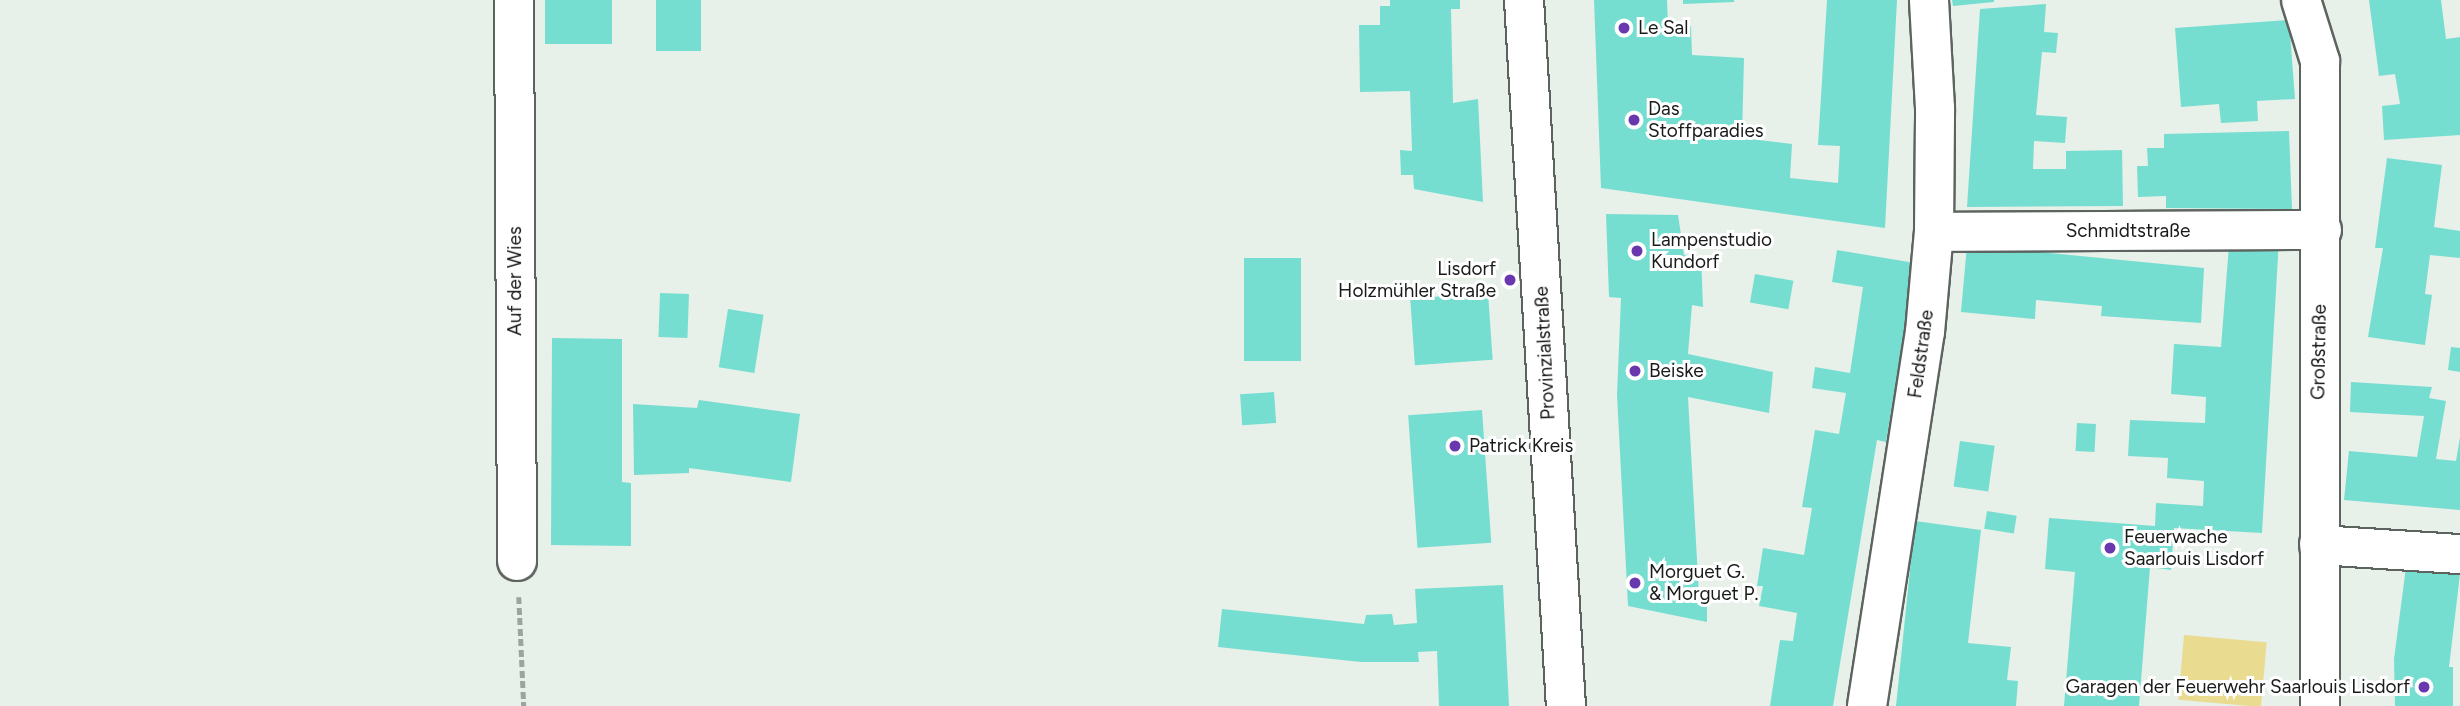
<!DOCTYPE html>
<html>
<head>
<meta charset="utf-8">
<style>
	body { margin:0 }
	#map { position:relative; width:2460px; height:706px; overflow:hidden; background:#e7f0e9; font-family:Figtree,sans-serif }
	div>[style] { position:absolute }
	.green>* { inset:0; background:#e9dc91; transform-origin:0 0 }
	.building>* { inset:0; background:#76ded0; transform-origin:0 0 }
	.path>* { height:4.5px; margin-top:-2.25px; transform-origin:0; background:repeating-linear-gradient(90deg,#9da49f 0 7px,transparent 0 10.5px) }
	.roads { filter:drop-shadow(2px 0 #5d645f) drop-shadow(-2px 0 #5d645f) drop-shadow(0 2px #5d645f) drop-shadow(0 -2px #5d645f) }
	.minor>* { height:38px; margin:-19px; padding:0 19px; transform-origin:19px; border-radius:19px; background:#fff }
	.major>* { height:38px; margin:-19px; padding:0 19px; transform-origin:19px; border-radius:19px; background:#fff }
	.dots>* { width:19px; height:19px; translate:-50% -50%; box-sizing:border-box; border:4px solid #fff; border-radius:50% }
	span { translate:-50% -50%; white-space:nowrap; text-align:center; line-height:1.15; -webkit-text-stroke:6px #fff; paint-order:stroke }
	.poi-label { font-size:19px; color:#181b19 }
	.left { translate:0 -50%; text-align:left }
	.right { translate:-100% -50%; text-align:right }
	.street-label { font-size:19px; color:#181b19 }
</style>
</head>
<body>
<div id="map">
	<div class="green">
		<i style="left:2184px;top:635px;width:83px;height:65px;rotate:5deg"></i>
	</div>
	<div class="building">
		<i style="left:545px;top:0;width:67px;height:44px"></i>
		<i style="left:656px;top:0;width:45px;height:51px"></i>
		<i style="clip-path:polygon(1390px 0,1460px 0,1460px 9px,1451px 9px,1453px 103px,1478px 99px,1483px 202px,1414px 189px,1413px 175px,1401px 175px,1400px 150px,1412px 151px,1410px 91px,1360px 92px,1359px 25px,1380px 25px,1380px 6px,1390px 6px)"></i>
		<i style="clip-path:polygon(1594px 0,1667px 0,1668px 26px,1691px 26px,1692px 55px,1744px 58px,1742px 138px,1792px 144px,1790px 178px,1838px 183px,1840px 146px,1818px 145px,1827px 0,1897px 0,1885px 228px,1601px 188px)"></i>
		<i style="clip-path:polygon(1683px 0,1734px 0,1734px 2px,1683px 4px)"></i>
		<i style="clip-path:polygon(1952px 0,1994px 0,1994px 2px,1953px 6px)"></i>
		<i style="clip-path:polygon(2369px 0,2441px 0,2446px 39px,2460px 37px,2460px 135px,2384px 140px,2382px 106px,2400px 104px,2395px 74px,2379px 76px)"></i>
		<i style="clip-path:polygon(2046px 4px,2044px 32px,2058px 33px,2056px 53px,2042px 52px,2036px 115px,2067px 117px,2065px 143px,2034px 141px,2033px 169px,2066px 169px,2066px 151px,2122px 150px,2123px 206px,1967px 207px,1980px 9px)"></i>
		<i style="clip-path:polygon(2289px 20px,2295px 99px,2257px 101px,2258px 121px,2221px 123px,2219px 104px,2181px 107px,2175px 28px)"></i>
		<i style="clip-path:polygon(2289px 131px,2292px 209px,2166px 208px,2166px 196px,2138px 197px,2137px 166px,2148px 166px,2147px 148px,2164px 148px,2164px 134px)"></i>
		<i style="clip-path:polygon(2387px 158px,2442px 165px,2434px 227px,2460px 231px,2460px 258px,2430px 255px,2425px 294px,2432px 295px,2425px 345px,2368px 337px,2383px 248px,2375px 248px)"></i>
		<i style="clip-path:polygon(1606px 214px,1678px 215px,1684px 255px,1701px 256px,1703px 307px,1692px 305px,1688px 354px,1773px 372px,1769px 413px,1688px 397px,1699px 596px,1707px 598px,1707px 622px,1628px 606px,1617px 395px,1621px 298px,1609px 297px)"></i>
		<i style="clip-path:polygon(2279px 239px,2262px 533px,2174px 528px,2171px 570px,2150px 567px,2139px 706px,2064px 706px,2075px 572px,2045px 569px,2049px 518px,2155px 526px,2156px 503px,2203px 506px,2204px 481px,2167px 478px,2168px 458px,2128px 456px,2130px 420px,2205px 423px,2206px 397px,2171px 394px,2174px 344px,2221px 347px,2229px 245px)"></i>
		<i style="clip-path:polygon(1967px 245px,2204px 268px,2201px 323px,2101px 316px,2102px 306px,2036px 300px,2035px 319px,1961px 312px)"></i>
		<i style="clip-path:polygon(1837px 250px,1915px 263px,1886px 442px,1877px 440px,1833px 706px,1770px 706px,1780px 640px,1793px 641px,1797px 613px,1759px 606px,1763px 586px,1757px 586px,1763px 548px,1804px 555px,1812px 508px,1802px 507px,1815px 430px,1839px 434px,1846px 393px,1812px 388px,1815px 367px,1850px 373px,1863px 287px,1832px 282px)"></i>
		<i style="left:1244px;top:258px;width:57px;height:103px"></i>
		<i style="left:1755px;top:274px;width:39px;height:29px;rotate:10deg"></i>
		<i style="left:660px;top:293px;width:29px;height:44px;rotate:2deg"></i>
		<i style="left:1488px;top:293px;width:67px;height:78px;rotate:86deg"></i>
		<i style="left:728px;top:309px;width:36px;height:59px;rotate:9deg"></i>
		<i style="clip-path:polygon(552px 338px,622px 339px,622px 482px,631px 483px,631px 546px,551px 545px)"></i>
		<i style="clip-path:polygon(2451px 347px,2460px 348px,2460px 372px,2448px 370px)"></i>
		<i style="clip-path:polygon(2351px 382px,2432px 387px,2429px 398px,2446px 401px,2436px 459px,2456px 461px,2460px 437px,2460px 510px,2344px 500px,2349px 451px,2417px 457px,2424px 416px,2350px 412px)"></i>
		<i style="left:1274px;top:392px;width:31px;height:34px;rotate:86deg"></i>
		<i style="clip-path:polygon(699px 400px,800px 414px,791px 482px,689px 468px,689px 473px,634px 475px,633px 404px,697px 408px)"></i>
		<i style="left:1482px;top:410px;width:133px;height:74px;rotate:86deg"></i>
		<i style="left:2077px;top:423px;width:19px;height:28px;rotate:3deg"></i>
		<i style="left:1960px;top:441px;width:35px;height:46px;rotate:8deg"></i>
		<i style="left:1987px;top:511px;width:30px;height:18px;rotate:9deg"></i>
		<i style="clip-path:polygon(1915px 521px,1981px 530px,1968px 643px,2011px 647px,2007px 680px,2018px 681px,2016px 706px,1896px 706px)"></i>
		<i style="clip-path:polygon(2406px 567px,2460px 574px,2449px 667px,2453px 667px,2453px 706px,2395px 706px,2394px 659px)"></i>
		<i style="clip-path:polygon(1503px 585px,1509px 706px,1439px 706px,1437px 651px,1418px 652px,1419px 662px,1361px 662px,1218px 647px,1222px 609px,1364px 624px,1366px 615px,1392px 614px,1394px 625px,1417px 623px,1415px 589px)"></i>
	</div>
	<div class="path">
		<i style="left:519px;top:597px;width:109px;rotate:87.4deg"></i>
	</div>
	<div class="roads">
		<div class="minor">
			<i style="left:514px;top:0;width:561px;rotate:89.69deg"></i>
			<i style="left:2301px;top:0;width:64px;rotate:72.7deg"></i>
			<i style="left:2320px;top:61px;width:645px;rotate:90deg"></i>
			<i style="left:1934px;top:232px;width:388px;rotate:-0.3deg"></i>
			<i style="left:2319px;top:545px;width:141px;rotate:3.7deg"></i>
			<i style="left:1867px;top:706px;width:378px;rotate:-81.2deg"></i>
			<i style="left:1925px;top:332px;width:100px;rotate:-84.9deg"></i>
			<i style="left:1934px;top:232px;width:124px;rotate:-89.5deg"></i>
			<i style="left:1935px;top:108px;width:108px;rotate:-93.2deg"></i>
		</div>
		<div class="major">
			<i style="left:1524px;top:0;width:707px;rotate:86.6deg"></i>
		</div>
	</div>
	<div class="dots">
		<i style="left:1624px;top:28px;background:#6938af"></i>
		<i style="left:1634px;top:120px;background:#6938af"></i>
		<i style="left:1637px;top:251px;background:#6938af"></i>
		<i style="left:1510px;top:280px;background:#6938af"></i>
		<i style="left:1635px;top:371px;background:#6938af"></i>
		<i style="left:1455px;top:446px;background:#6938af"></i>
		<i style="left:2110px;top:548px;background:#6938af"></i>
		<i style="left:1635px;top:583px;background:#6938af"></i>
		<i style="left:2424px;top:687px;background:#6938af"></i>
	</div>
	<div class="poi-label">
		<span class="left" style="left:1638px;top:28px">Le Sal</span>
		<span class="left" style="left:1648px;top:120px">Das<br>Stoffparadies</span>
		<span class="left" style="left:1651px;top:251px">Lampenstudio<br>Kundorf</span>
		<span class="right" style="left:1496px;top:280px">Lisdorf<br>Holzmühler Straße</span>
		<span class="left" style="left:1649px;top:371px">Beiske</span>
		<span class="left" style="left:1469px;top:446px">Patrick Kreis</span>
		<span class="left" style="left:2124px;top:548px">Feuerwache<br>Saarlouis Lisdorf</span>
		<span class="left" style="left:1649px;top:583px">Morguet G.<br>&amp; Morguet P.</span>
		<span class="right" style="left:2410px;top:687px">Garagen der Feuerwehr Saarlouis Lisdorf</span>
	</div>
	<div class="street-label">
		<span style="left:2128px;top:231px">Schmidtstraße</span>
		<span style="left:515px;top:281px;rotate:-90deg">Auf der Wies</span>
		<span style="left:2319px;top:352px;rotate:-89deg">Großstraße</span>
		<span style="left:1545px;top:353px;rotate:-93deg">Provinzialstraße</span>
		<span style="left:1921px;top:354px;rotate:-82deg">Feldstraße</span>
	</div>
</div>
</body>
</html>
